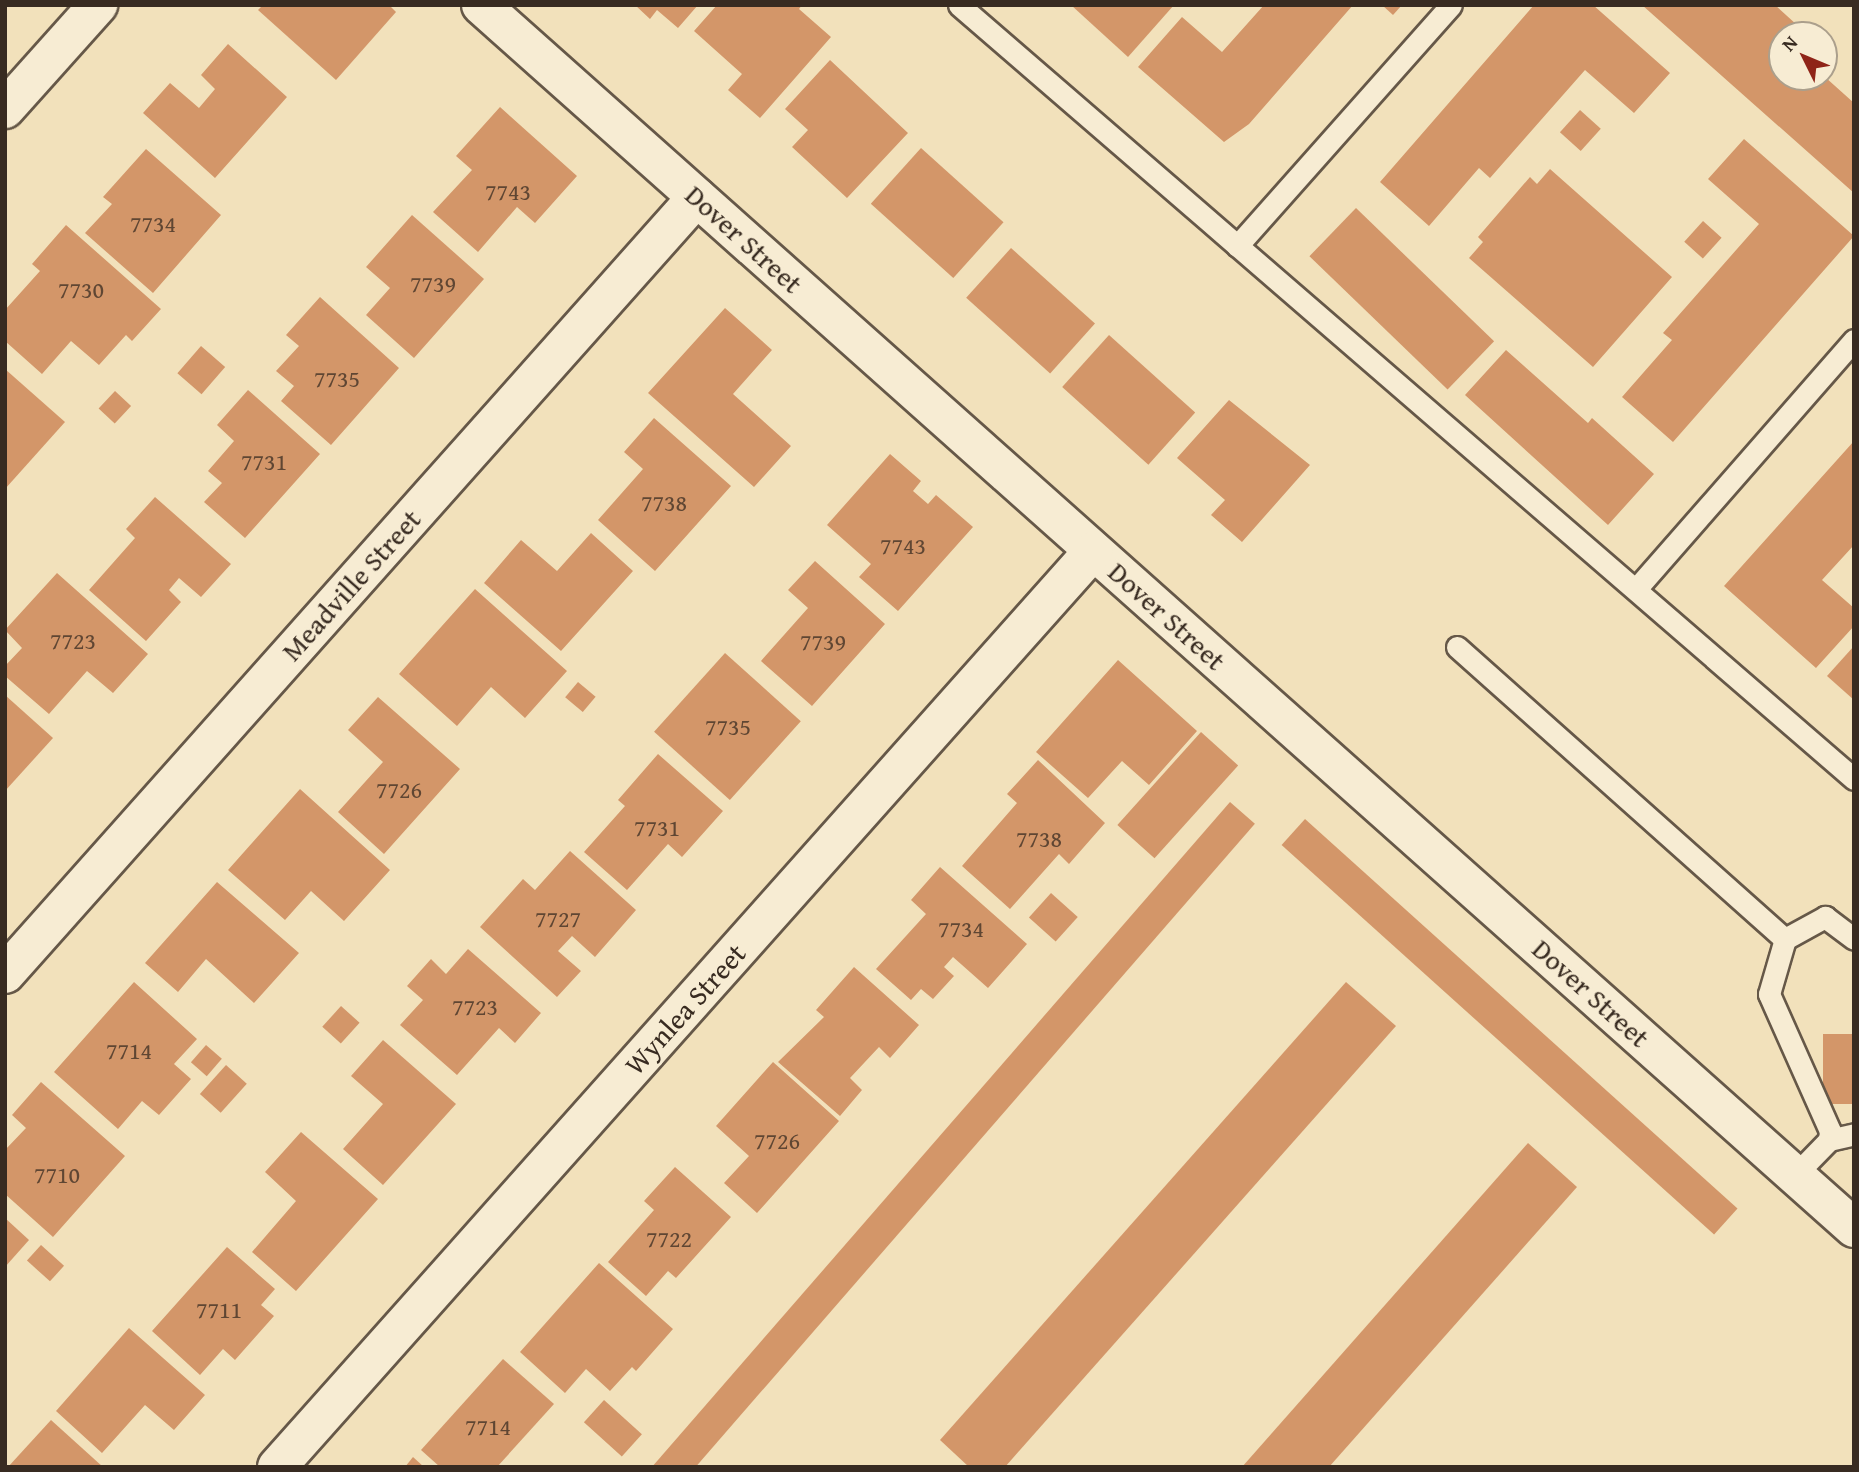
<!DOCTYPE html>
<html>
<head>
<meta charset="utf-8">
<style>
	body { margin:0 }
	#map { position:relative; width:1859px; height:1472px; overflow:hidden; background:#f2e1bb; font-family:"Gentium Book Plus",serif }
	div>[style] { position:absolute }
	.building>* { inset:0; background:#d39669; transform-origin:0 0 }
	.roads { filter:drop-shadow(2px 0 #665848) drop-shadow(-2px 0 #665848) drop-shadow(0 2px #665848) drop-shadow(0 -2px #665848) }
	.lane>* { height:21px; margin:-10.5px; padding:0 10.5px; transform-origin:10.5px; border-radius:10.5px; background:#f7ecd3 }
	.street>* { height:38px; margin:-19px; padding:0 19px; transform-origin:19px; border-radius:19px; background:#f7ecd3 }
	span { translate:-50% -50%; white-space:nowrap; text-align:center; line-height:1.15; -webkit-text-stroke:5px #f7ecd3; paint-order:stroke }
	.number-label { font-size:24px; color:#5f4633 }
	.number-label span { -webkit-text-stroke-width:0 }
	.street-label { font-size:28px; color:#382b21 }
	.frame { position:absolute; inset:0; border:7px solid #382b21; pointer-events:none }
	.north { position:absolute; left:1768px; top:21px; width:70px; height:70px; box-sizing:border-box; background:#f7ecd3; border:2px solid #ab9f8c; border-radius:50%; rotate:313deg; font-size:19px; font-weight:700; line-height:28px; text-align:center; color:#382b21 }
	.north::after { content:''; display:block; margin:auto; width:24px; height:32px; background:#8f2418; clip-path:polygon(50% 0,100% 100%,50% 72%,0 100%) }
</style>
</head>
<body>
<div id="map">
	<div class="building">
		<i style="clip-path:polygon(263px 5px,389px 5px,396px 12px,336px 80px,258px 10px)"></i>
		<i style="clip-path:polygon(635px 5px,698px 5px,678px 28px,657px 10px,650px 19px)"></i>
		<i style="clip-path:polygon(717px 5px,802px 5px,799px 9px,831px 37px,760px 118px,728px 90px,742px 74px,694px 31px)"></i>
		<i style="clip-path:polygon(1071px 5px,1174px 5px,1128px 57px)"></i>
		<i style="clip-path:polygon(1264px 5px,1353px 5px,1249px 124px,1224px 142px,1138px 67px,1182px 17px,1222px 52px)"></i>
		<i style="clip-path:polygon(1382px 5px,1402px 5px,1393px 15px)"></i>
		<i style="clip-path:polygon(1534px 5px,1593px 5px,1670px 73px,1634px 113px,1585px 70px,1490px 178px,1479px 168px,1429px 226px,1380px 182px)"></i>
		<i style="clip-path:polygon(1642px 5px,1775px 5px,1808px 35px,1782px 35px,1782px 77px,1825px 77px,1854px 103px,1854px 193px)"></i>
		<i style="clip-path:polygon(228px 44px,287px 97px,215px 178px,143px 113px,170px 83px,199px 108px,215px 89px,201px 75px)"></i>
		<i style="clip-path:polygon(1824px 49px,1834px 58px,1824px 70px)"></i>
		<i style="clip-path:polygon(830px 60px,908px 133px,847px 198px,792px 147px,808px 130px,785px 109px)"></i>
		<i style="clip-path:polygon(500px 107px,577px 176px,535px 223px,517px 207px,478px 252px,433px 212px,472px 170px,456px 156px)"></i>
		<i style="left:1580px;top:110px;width:28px;height:30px;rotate:42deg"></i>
		<i style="clip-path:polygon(1744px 139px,1854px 236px,1673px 442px,1622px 397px,1672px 340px,1663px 333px,1759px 224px,1708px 179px)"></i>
		<i style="left:921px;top:148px;width:111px;height:75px;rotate:42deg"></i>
		<i style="clip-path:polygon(146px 149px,221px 215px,153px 293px,85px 233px,112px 204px,103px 197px)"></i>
		<i style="clip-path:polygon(1550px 169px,1672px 277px,1593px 367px,1469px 258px,1483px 242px,1478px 237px,1530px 177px,1537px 184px)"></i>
		<i style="left:1356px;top:208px;width:192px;height:67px;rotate:44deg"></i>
		<i style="clip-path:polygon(412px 215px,484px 279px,414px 358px,366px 315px,390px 288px,366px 267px)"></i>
		<i style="left:1703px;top:221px;width:25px;height:28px;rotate:42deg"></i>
		<i style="clip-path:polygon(66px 225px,161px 309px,132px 341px,126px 335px,99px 365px,71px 341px,42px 374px,5px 341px,5px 310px,40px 271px,32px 264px)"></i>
		<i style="left:1011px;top:248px;width:113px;height:67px;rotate:42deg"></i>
		<i style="clip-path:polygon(320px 297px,399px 368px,331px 445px,281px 401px,294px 386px,276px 371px,299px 346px,286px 335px)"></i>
		<i style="clip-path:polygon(725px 308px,772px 350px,733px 394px,791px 446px,754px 487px,648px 393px)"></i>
		<i style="left:1109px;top:335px;width:116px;height:70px;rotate:42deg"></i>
		<i style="left:201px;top:346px;width:32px;height:36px;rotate:41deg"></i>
		<i style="clip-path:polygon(1506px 350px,1588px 423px,1592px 418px,1654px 474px,1608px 525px,1465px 395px)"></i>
		<i style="clip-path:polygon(5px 369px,65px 422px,5px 489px)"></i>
		<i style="clip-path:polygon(248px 390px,320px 454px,245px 538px,204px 502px,222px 483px,208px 471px,234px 441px,217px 425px)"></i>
		<i style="left:115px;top:391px;width:22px;height:24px;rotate:43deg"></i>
		<i style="clip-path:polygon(1229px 400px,1310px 465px,1242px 542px,1211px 515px,1225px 500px,1177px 458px)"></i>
		<i style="clip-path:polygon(654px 418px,731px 486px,655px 571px,598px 520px,643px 469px,624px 452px)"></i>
		<i style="clip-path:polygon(1854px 441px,1854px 545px,1822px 580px,1854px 608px,1854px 626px,1816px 668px,1724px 586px)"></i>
		<i style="clip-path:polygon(890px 454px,921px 481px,913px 491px,928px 504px,936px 495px,973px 527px,898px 611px,859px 577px,871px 564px,827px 525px)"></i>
		<i style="clip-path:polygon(155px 497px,231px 564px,201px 597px,179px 578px,169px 590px,181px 602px,146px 641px,89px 590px,135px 538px,126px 529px)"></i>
		<i style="clip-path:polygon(591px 533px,633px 571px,561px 651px,484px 583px,521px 540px,557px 571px)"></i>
		<i style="clip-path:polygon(815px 561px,885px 624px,812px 706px,761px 661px,808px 608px,788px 590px)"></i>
		<i style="clip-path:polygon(57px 573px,148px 654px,113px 693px,87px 671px,49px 714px,5px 676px,5px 666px,22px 648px,5px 630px)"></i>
		<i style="clip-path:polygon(475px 589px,567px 671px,525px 718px,491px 687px,457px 726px,399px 674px)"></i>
		<i style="clip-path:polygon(1854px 646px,1854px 700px,1827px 676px)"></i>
		<i style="left:725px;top:653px;width:102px;height:106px;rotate:42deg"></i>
		<i style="clip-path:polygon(1118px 660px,1197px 731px,1149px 785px,1122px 761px,1088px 798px,1036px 752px)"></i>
		<i style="left:578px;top:682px;width:23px;height:20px;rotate:40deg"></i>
		<i style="clip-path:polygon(5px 695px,53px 738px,5px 791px)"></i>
		<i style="clip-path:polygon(378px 697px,460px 769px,384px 854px,338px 812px,383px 762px,348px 730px)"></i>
		<i style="left:1201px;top:732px;width:50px;height:125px;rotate:42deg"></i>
		<i style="clip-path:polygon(658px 754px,723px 811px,682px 857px,668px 844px,627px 890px,584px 852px,625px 806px,618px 800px)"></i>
		<i style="clip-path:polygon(1038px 760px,1105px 823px,1069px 864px,1059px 854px,1010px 909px,962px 866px,1017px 803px,1007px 794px)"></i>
		<i style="clip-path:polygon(300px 789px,390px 870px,344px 921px,311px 891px,285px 920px,228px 870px)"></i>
		<i style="left:1230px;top:802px;width:33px;height:888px;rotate:41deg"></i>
		<i style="left:1305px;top:819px;width:582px;height:35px;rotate:42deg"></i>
		<i style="clip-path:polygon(570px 851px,636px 910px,595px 957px,572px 936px,558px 951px,581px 971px,557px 997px,480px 927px,523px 879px,535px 890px)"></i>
		<i style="clip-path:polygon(940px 867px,1027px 944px,988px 988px,953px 957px,944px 967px,954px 976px,933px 999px,921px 989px,911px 1000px,876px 969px,926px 914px,911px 900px)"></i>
		<i style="clip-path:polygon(217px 882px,299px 953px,254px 1003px,206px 959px,178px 992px,145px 963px)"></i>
		<i style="left:1051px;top:893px;width:36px;height:33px;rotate:42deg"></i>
		<i style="clip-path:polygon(468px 949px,541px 1013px,515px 1043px,499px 1028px,457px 1075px,400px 1025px,423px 1000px,407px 986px,431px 959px,446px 974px)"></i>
		<i style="clip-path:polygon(854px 967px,919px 1025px,890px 1058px,879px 1047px,850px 1078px,862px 1090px,840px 1116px,778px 1062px,824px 1017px,816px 1010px)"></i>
		<i style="clip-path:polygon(134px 982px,197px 1039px,174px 1064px,191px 1079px,159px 1115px,142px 1101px,118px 1129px,54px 1072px)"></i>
		<i style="clip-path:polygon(1346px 982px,1396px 1026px,1005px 1467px,969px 1467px,940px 1440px)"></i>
		<i style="left:341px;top:1006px;width:25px;height:28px;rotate:42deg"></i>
		<i style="left:1854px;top:1034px;width:70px;height:31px;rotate:90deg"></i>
		<i style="clip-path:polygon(383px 1040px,456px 1104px,383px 1185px,343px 1149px,383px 1104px,351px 1076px)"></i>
		<i style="left:206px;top:1045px;width:21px;height:23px;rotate:41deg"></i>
		<i style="clip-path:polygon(773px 1062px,839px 1121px,757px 1213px,724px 1183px,749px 1156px,716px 1126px)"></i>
		<i style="left:226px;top:1065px;width:28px;height:39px;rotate:42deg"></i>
		<i style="clip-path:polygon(41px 1082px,125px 1156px,53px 1237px,5px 1194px,5px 1150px,26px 1128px,12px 1115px)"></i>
		<i style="clip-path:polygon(301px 1132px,378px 1199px,296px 1291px,252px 1252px,296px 1201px,265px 1172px)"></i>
		<i style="clip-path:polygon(1528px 1143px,1577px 1187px,1329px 1467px,1242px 1467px)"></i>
		<i style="clip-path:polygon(675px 1167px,731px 1217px,676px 1278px,668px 1271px,646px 1296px,608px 1262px,654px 1210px,644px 1201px)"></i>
		<i style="clip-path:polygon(5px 1218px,29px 1240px,5px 1267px)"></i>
		<i style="left:41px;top:1245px;width:31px;height:21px;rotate:42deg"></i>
		<i style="clip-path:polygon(227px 1247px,275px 1289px,261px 1305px,274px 1316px,235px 1360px,223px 1349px,200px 1375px,152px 1331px)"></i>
		<i style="clip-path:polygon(599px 1263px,673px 1329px,636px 1371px,632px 1367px,610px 1391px,586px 1369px,565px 1393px,520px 1352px)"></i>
		<i style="clip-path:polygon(129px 1328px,205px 1395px,174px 1430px,145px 1405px,102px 1453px,56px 1411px)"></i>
		<i style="clip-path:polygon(503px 1359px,554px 1404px,497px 1467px,440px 1467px,421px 1450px)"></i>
		<i style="left:604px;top:1400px;width:51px;height:30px;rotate:42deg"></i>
		<i style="clip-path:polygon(51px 1420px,103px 1467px,8px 1467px)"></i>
		<i style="clip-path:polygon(413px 1457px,424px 1467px,405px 1467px)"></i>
	</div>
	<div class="roads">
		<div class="lane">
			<i style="left:959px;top:5px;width:1183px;rotate:40.85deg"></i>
			<i style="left:1237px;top:246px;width:322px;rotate:-48.4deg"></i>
			<i style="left:1636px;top:589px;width:331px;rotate:-48.8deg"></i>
			<i style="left:1457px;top:647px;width:439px;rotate:41.7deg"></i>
			<i style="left:1785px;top:939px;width:46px;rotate:-28.8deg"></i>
			<i style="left:1825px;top:917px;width:36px;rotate:37deg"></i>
			<i style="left:1785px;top:939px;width:57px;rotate:106.2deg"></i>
			<i style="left:1769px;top:994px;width:150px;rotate:66deg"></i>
			<i style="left:1830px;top:1131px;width:9px;rotate:96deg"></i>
			<i style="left:1795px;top:1175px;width:49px;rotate:-45.8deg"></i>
			<i style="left:1829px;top:1140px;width:26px;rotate:-13deg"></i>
		</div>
		<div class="street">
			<i style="left:481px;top:5px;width:1839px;rotate:41.69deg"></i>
			<i style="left:5px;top:109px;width:140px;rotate:-48.2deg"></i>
			<i style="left:5px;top:974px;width:1040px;rotate:-48.31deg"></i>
			<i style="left:277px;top:1467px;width:1227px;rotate:-48.3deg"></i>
		</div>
	</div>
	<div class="number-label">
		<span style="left:508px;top:192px">7743</span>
		<span style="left:153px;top:224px">7734</span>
		<span style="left:433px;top:284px">7739</span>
		<span style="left:81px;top:290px">7730</span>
		<span style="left:337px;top:379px">7735</span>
		<span style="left:264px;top:462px">7731</span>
		<span style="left:664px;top:503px">7738</span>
		<span style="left:903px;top:546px">7743</span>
		<span style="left:73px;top:641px">7723</span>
		<span style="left:823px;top:642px">7739</span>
		<span style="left:728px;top:727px">7735</span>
		<span style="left:399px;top:790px">7726</span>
		<span style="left:657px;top:828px">7731</span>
		<span style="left:1039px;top:839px">7738</span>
		<span style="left:558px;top:919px">7727</span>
		<span style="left:961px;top:929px">7734</span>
		<span style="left:475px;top:1007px">7723</span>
		<span style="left:129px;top:1051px">7714</span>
		<span style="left:777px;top:1141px">7726</span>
		<span style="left:57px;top:1175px">7710</span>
		<span style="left:669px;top:1239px">7722</span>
		<span style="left:219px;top:1310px">7711</span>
		<span style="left:488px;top:1427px">7714</span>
	</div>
	<div class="street-label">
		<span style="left:744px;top:239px;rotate:42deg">Dover Street</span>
		<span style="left:351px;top:585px;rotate:-48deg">Meadville Street</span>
		<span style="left:1167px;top:616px;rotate:42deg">Dover Street</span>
		<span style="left:1591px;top:993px;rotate:42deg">Dover Street</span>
		<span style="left:685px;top:1009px;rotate:-48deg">Wynlea Street</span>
	</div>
	<div class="frame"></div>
	<div class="north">N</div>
</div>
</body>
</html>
